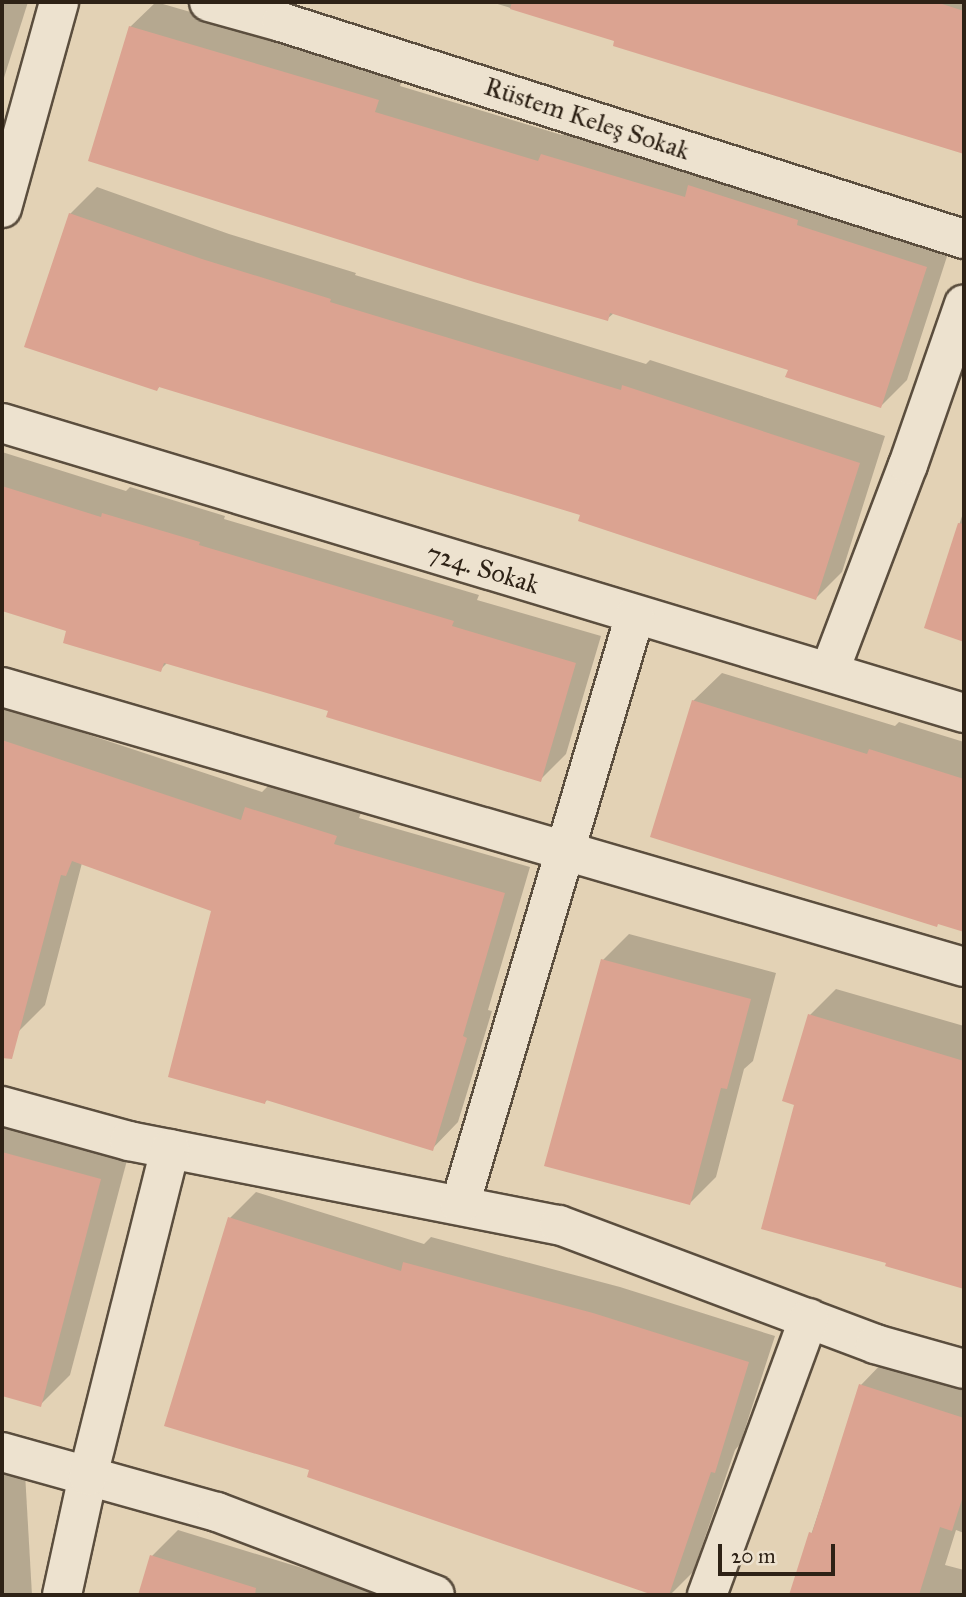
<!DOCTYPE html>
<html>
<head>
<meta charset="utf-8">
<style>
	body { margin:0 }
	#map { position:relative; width:966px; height:1597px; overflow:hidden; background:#e3d2b5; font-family:"IM FELL Great Primer",serif }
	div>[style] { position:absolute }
	.shadow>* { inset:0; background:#0003 }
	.building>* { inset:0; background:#dba391 }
	.roads { filter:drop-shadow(2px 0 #5b4e3e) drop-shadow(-2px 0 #5b4e3e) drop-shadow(0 2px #5b4e3e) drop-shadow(0 -2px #5b4e3e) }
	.minor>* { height:38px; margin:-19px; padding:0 19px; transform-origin:19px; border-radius:19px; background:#ede2cf }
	span { translate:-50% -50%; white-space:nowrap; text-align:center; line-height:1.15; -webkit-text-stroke:5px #ede2cf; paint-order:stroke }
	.street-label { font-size:26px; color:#2e2216 }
	.frame { position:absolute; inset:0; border:4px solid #2e2216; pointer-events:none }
	.scale { position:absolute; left:718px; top:1544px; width:117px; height:32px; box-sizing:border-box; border:4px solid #2e2216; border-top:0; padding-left:9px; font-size:21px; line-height:24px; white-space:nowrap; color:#2e2216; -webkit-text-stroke:5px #ede2cf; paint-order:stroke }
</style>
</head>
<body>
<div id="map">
	<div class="shadow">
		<i style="clip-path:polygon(2px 2px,28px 2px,2px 84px)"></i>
		<i style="clip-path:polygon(156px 2px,404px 74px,400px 86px,562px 135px,569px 128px,952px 241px,907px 380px,881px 406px,790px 369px,614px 313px,607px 319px,130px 27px)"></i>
		<i style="clip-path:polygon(491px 2px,964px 2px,964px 152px,615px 45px,617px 40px)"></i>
		<i style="clip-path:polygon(97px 187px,229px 234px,356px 273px,355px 275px,646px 364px,650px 360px,885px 436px,842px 572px,816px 598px,583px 514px,160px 386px,157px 389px,70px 214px)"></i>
		<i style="clip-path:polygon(2px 452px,126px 491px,130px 487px,225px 516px,224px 519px,479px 595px,477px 600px,601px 636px,566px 754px,540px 780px,331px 710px,168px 662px,160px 670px,68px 630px,2px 609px)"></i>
		<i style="clip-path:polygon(964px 510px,964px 640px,926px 627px)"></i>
		<i style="clip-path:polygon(722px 673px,895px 726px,899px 722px,964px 742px,964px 930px,939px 923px,693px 701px)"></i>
		<i style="clip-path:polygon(2px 706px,262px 792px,273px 781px,362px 810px,359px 818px,530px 867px,488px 1010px,492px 1011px,458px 1122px,432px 1149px,268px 1099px,265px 1102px,213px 910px,82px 863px,45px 1005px,18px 1032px,2px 1028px)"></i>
		<i style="clip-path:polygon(629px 934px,776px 973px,753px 1061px,744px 1069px,716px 1177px,690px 1203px,603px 960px)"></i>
		<i style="clip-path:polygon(836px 989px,964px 1026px,964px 1288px,888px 1265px,796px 1104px,810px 1015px)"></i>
		<i style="clip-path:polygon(2px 1114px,130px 1149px,70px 1375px,40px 1405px,2px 1394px)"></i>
		<i style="clip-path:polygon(256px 1192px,424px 1244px,431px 1237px,620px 1287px,775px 1336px,740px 1444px,735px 1450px,693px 1572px,670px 1595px,658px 1595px,310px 1476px,312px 1469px,230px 1218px)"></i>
		<i style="clip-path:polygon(887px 1358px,964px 1382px,964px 1533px,956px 1530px,945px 1565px,964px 1570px,964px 1595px,791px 1595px,861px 1385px)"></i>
		<i style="clip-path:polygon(25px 1473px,32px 1595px,2px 1595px,2px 1474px)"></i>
		<i style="clip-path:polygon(178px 1530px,390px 1595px,140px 1595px,152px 1556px)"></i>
	</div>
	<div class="building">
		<i style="clip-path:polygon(512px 2px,936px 2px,964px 11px,964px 154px,613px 46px,614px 41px,510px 9px)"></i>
		<i style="clip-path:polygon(129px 26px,379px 100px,375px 112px,538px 161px,541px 154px,685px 197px,688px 185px,798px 220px,797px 225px,927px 267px,881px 408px,785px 377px,788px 370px,610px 313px,608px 321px,474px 282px,88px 161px)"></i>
		<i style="clip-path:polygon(69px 213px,202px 259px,331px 299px,330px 302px,621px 390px,622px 385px,860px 463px,816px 600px,578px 521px,580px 515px,159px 387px,157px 391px,24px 347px)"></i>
		<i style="clip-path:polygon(2px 486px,101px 517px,102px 513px,200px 542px,199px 545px,454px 621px,452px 626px,576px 663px,541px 782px,326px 717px,328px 711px,164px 663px,161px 672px,63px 643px,66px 631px,2px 611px)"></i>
		<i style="clip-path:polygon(958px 523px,964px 524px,964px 642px,924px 628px)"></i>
		<i style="clip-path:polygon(692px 700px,867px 754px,869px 749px,964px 779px,964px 932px,938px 924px,937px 927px,650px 837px)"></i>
		<i style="clip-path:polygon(2px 740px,241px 820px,245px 807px,337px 836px,334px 844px,505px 893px,463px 1036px,467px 1038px,433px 1151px,266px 1100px,265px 1104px,168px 1077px,211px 911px,72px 861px,66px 876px,61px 875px,12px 1059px,2px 1058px)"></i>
		<i style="clip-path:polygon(601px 959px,751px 999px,727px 1089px,721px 1088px,690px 1205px,544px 1166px)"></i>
		<i style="clip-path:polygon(808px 1014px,964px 1061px,964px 1289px,885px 1266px,886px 1263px,761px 1229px,794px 1105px,782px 1101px)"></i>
		<i style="clip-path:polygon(2px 1152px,101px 1179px,41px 1407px,2px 1396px)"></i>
		<i style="clip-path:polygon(228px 1217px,401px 1271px,403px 1262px,593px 1313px,749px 1362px,715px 1473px,711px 1472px,669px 1595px,653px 1595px,307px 1477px,309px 1470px,164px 1426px)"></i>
		<i style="clip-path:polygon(859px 1384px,964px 1418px,964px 1493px,952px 1531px,940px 1527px,919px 1595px,789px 1595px,809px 1532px,812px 1533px)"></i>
		<i style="clip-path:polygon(150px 1555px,256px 1588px,255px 1595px,138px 1595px)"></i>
	</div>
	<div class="roads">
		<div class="minor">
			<i style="left:209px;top:2px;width:75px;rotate:15.5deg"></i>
			<i style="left:281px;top:22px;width:717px;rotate:17.63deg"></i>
			<i style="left:2px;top:208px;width:214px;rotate:-74.5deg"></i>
			<i style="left:2px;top:423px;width:1005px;rotate:16.78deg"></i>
			<i style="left:830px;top:670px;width:219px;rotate:-69.2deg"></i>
			<i style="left:908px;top:465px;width:170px;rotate:-70.8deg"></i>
			<i style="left:2px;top:687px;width:1002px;rotate:16.23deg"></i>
			<i style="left:2px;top:1106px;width:132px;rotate:15.4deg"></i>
			<i style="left:129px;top:1141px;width:438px;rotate:11.1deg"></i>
			<i style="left:559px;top:1225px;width:338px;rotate:20.6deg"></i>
			<i style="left:875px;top:1344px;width:92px;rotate:15.7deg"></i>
			<i style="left:460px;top:1205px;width:615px;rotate:-73.48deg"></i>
			<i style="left:2px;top:1452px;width:223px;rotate:15.6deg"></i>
			<i style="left:217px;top:1512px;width:233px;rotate:20.8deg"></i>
			<i style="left:62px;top:1595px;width:122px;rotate:-77.7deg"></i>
			<i style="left:88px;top:1476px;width:337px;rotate:-75.9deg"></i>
			<i style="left:707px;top:1595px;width:295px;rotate:-69.8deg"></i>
		</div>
	</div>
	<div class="street-label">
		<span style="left:587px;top:119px;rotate:18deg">Rüstem Keleş Sokak</span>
		<span style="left:483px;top:569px;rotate:17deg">724. Sokak</span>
	</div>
	<div class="frame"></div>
	<div class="scale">20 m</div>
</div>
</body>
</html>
